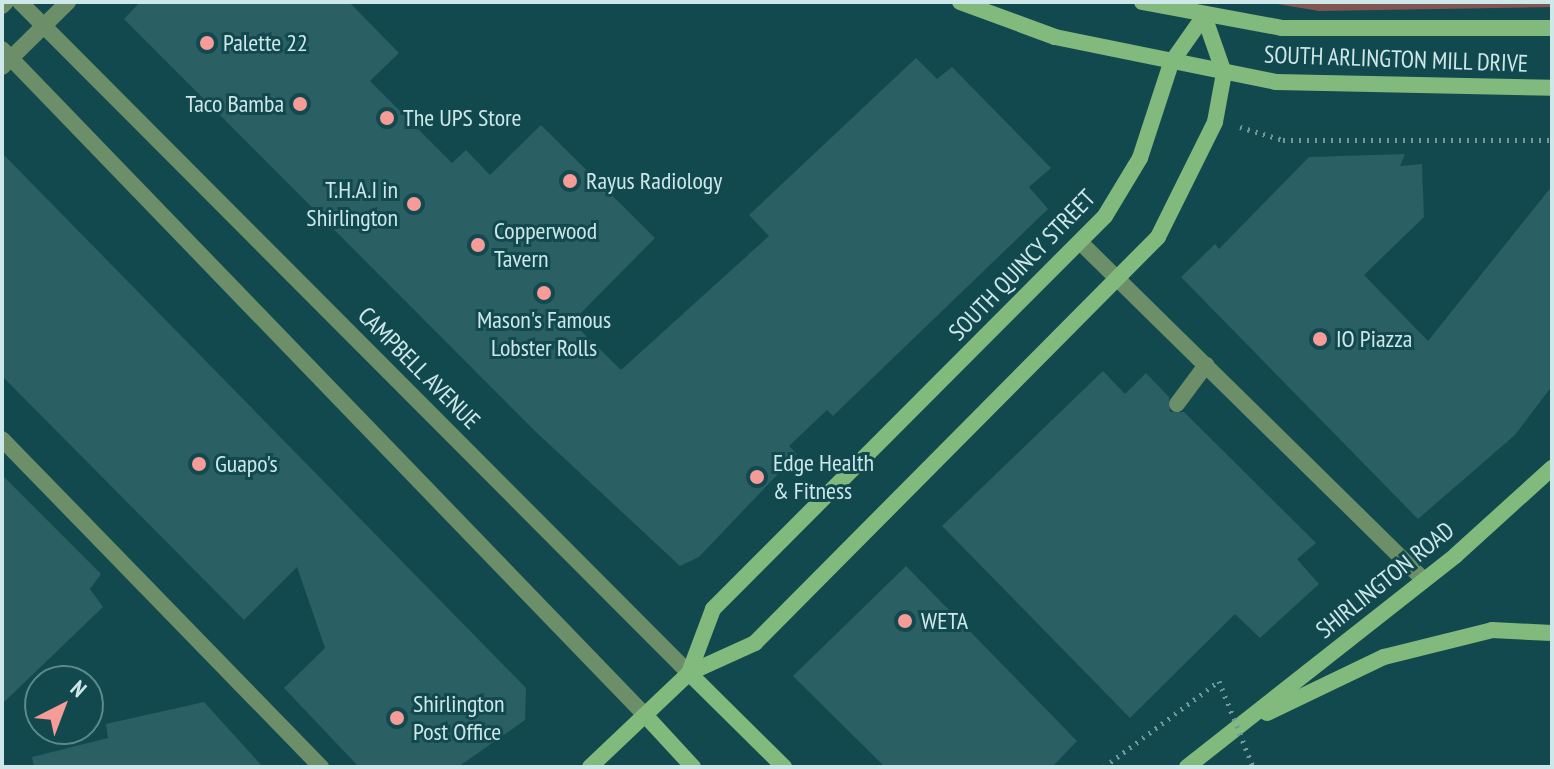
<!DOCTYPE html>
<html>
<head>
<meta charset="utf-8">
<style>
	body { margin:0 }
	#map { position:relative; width:1554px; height:769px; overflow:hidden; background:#12494e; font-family:"PT Sans Narrow",sans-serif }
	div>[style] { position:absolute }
	.green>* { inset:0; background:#825553 }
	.building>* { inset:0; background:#2a5f63 }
	.path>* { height:5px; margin-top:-2.5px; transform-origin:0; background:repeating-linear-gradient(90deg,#71999d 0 2px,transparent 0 8px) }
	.lane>* { height:16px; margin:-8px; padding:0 8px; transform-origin:8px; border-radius:8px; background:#6c8e68 }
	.street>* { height:16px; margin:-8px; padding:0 8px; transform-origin:8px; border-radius:8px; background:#6c8e68 }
	.secondary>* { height:16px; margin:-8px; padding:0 8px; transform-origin:8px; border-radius:8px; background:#82b97c }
	.path-bridge>* { height:5px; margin-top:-2.5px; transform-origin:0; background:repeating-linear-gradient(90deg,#71999d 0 2px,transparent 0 8px) }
	.dots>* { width:22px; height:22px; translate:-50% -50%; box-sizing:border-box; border:4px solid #12494e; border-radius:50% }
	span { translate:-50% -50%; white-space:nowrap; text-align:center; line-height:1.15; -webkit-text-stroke:6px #12494e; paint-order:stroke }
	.poi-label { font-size:24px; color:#cee8ea }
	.left { translate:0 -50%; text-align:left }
	.right { translate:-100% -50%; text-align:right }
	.street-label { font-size:24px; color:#cee8ea }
	.frame { position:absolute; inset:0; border:4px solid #cee8ea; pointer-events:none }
	.north { position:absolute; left:24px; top:665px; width:80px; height:80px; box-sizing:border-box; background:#12494e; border:2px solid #5d898c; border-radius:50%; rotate:42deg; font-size:22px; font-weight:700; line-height:32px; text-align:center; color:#cee8ea }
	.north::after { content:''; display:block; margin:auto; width:28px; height:36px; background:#f59b98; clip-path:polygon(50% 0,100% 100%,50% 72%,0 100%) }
</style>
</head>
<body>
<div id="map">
	<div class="green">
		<i style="clip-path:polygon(1265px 2px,1552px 2px,1552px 7px,1319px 11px)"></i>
	</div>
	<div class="building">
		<i style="clip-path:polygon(140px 2px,349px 2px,399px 53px,370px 81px,452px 163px,466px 150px,490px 175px,541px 125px,655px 238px,572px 322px,621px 370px,769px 236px,749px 215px,916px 58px,937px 79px,952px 67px,1051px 168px,1029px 187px,1048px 209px,833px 416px,827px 410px,789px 446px,797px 454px,699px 557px,680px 566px,536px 432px,124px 19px)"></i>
		<i style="clip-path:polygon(2px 153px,526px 688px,525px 720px,458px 767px,359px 767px,284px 688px,325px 648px,297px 567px,244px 620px,2px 376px)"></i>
		<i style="clip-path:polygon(1405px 154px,1400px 166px,1422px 164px,1424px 217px,1364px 275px,1428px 341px,1552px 186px,1552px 386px,1515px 435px,1418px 519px,1181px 277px,1215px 244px,1219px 249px,1309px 157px)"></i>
		<i style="clip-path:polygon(1103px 371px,1125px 394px,1146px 373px,1169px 397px,1170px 412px,1184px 412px,1316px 543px,1297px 559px,1319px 584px,1260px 638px,1235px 614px,1130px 718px,942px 526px)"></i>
		<i style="clip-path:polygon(2px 475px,101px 574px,90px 589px,103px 607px,2px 704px)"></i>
		<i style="clip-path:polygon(906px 566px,1077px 741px,1052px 767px,885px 767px,793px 676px)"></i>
		<i style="clip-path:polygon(204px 702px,263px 767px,34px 767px,32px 757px,108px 738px,106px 724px)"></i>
	</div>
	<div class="path">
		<i style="left:1240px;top:127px;width:45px;rotate:16.8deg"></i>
		<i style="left:1283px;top:140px;width:269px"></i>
	</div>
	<div class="lane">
		<i style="left:1082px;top:244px;width:479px;rotate:44.5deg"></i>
		<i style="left:1177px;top:404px;width:49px;rotate:-53.4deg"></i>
		<i style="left:2px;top:439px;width:458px;rotate:45.8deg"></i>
	</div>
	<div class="street">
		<i style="left:20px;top:2px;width:948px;rotate:45.09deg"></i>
		<i style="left:2px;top:6px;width:6px;rotate:-45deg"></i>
		<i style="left:2px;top:49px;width:926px;rotate:46.01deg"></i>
		<i style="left:2px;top:67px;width:93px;rotate:-44.6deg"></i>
	</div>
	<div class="secondary">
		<i style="left:960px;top:2px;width:101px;rotate:20.2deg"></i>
		<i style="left:1055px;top:37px;width:226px;rotate:11.5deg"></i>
		<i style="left:1276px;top:82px;width:276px;rotate:1.2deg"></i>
		<i style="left:1142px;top:2px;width:142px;rotate:10.5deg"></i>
		<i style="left:1282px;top:28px;width:270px"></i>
		<i style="left:689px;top:673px;width:68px;rotate:-69.4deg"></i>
		<i style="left:713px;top:609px;width:555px;rotate:-45.07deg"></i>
		<i style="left:1105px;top:216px;width:68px;rotate:-58.9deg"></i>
		<i style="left:1140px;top:158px;width:100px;rotate:-71.9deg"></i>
		<i style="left:1171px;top:63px;width:57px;rotate:-54.9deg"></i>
		<i style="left:689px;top:673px;width:134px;rotate:44.7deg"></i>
		<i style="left:1267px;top:713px;width:130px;rotate:-25.6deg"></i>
		<i style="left:1384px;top:657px;width:111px;rotate:-14deg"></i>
		<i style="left:1492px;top:630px;width:60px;rotate:2.9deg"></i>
		<i style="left:645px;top:715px;width:71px;rotate:47.3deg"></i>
		<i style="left:590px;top:767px;width:137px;rotate:-43.5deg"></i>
		<i style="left:689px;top:673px;width:72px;rotate:-24.4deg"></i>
		<i style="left:755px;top:643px;width:572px;rotate:-45.21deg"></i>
		<i style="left:1158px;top:237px;width:128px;rotate:-63.6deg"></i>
		<i style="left:1215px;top:122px;width:50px;rotate:-79.6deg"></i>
		<i style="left:1224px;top:73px;width:60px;rotate:-109.3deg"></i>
		<i style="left:1187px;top:767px;width:342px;rotate:-38.2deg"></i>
		<i style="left:1456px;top:555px;width:130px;rotate:-42.2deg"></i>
	</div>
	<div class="path-bridge">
		<i style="left:1104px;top:767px;width:144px;rotate:-36.8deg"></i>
		<i style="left:1219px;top:681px;width:92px;rotate:68.4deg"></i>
	</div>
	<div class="dots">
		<i style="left:207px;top:43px;background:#f59b98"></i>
		<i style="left:300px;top:104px;background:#f59b98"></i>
		<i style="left:387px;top:118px;background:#f59b98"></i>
		<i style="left:570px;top:181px;background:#f59b98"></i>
		<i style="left:414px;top:204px;background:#f59b98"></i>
		<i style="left:478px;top:245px;background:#f59b98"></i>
		<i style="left:544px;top:293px;background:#f59b98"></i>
		<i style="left:1320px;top:339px;background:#f59b98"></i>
		<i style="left:199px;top:464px;background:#f59b98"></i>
		<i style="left:757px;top:477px;background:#f59b98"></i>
		<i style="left:905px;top:621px;background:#f59b98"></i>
		<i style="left:397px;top:718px;background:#f59b98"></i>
	</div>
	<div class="poi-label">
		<span class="left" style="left:223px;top:43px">Palette 22</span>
		<span class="right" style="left:284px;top:104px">Taco Bamba</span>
		<span class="left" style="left:403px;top:118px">The UPS Store</span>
		<span class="left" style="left:586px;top:181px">Rayus Radiology</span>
		<span class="right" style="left:398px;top:204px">T.H.A.I in<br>Shirlington</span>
		<span class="left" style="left:494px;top:245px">Copperwood<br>Tavern</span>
		<span style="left:544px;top:334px">Mason's Famous<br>Lobster Rolls</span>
		<span class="left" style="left:1336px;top:339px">IO Piazza</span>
		<span class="left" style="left:773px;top:477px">Edge Health<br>&amp; Fitness</span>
		<span class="left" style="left:215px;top:464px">Guapo's</span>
		<span class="left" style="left:921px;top:621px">WETA</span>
		<span class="left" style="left:413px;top:718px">Shirlington<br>Post Office</span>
	</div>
	<div class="street-label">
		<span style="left:1396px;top:59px;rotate:2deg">SOUTH ARLINGTON MILL DRIVE</span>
		<span style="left:1022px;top:265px;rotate:-46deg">SOUTH QUINCY STREET</span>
		<span style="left:419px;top:368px;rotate:45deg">CAMPBELL AVENUE</span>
		<span style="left:1385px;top:580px;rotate:-39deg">SHIRLINGTON ROAD</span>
	</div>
	<div class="frame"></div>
	<div class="north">N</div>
</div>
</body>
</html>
